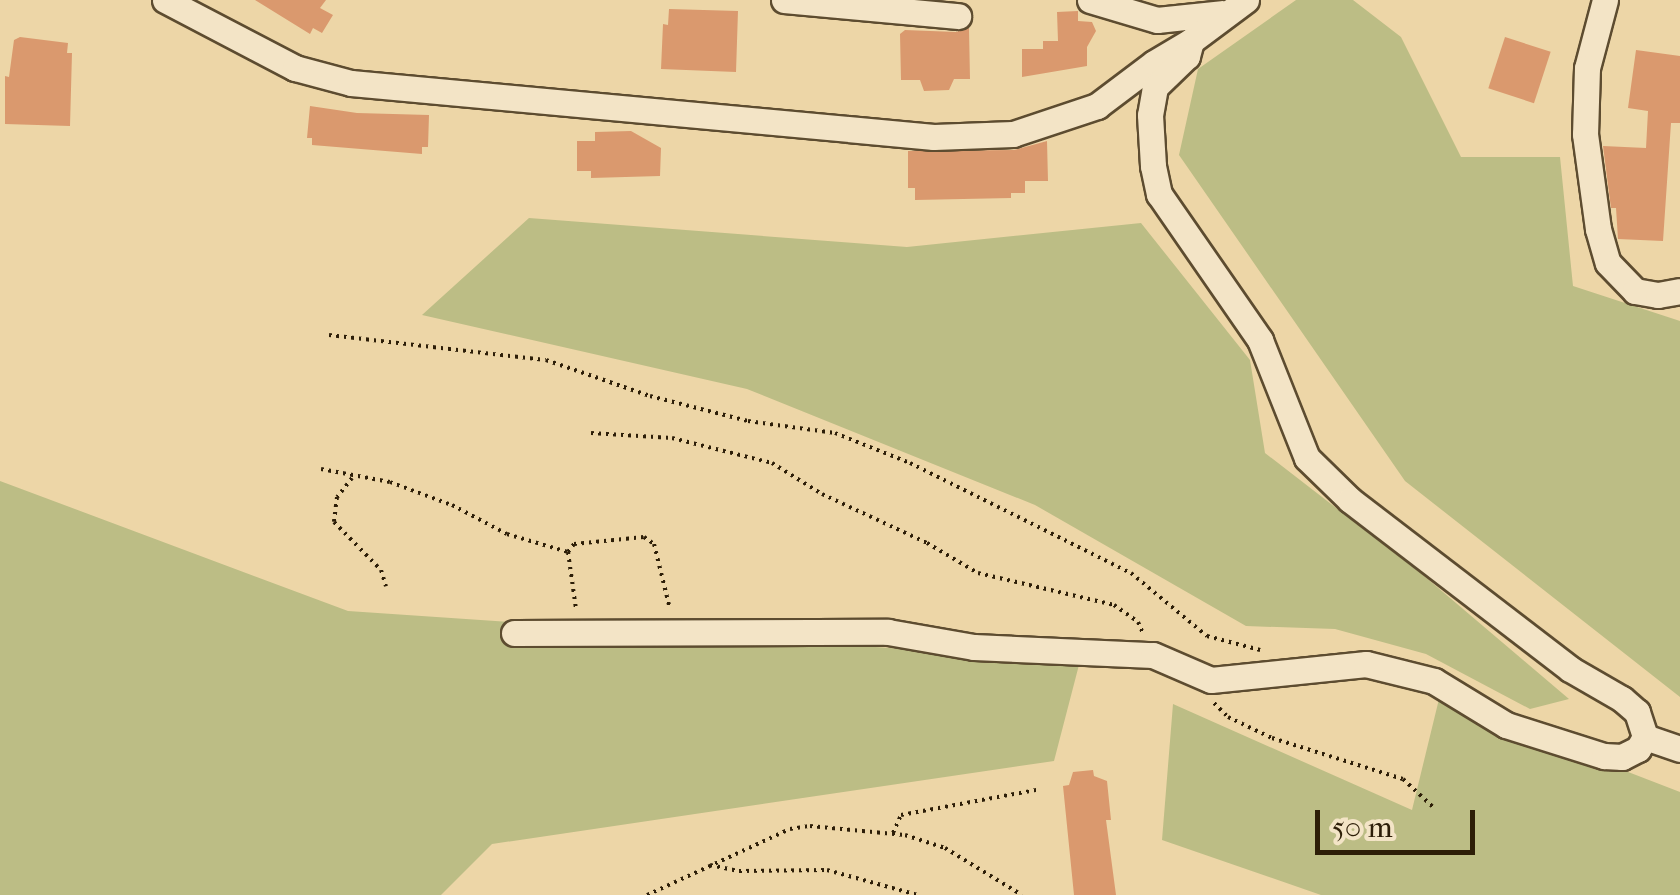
<!DOCTYPE html>
<html>
<head>
<meta charset="utf-8">
<style>
	body { margin:0 }
	#map { position:relative; width:1680px; height:895px; overflow:hidden; background:#edd6a7; font-family:"IM FELL French Canon",serif }
	div>[style] { position:absolute }
	.green>* { inset:0; background:#bcbd85 }
	.building>* { inset:0; background:#da996e; transform-origin:0 0 }
	.path>* { height:4px; margin-top:-2px; transform-origin:0; background:repeating-linear-gradient(90deg,#2d1e08 0 2.5px,transparent 0 7.5px) }
	.roads { filter:drop-shadow(2px 0 #5d4c30) drop-shadow(-2px 0 #5d4c30) drop-shadow(0 2px #5d4c30) drop-shadow(0 -2px #5d4c30) }
	.minor>* { height:25px; margin:-12.5px; padding:0 12.5px; transform-origin:12.5px; border-radius:12.5px; background:#f3e4c6 }
	span { translate:-50% -50%; white-space:nowrap; text-align:center; line-height:1.15; -webkit-text-stroke:8px #f3e4c6; paint-order:stroke }
	.scale { position:absolute; left:1315px; top:810px; width:160px; height:45px; box-sizing:border-box; border:5px solid #2d1e08; border-top:0; padding-left:12px; font-size:30px; line-height:35px; white-space:nowrap; color:#2d1e08; -webkit-text-stroke:8px #f3e4c6; paint-order:stroke }
</style>
</head>
<body>
<div id="map">
	<div class="green">
		<i style="clip-path:polygon(1296px 0,1353px 0,1401px 37px,1461px 157px,1560px 157px,1573px 286px,1680px 321px,1680px 697px,1405px 481px,1179px 155px,1198px 69px)"></i>
		<i style="clip-path:polygon(529px 218px,907px 247px,1141px 223px,1250px 360px,1265px 453px,1423px 575px,1569px 699px,1530px 709px,1426px 654px,1335px 629px,1246px 626px,1035px 505px,747px 389px,422px 315px)"></i>
		<i style="clip-path:polygon(0 481px,348px 611px,1080px 661px,1054px 761px,492px 844px,441px 895px,0 895px)"></i>
		<i style="clip-path:polygon(1439px 699px,1680px 792px,1680px 895px,1321px 895px,1162px 840px,1173px 704px,1412px 810px)"></i>
	</div>
	<div class="building">
		<i style="clip-path:polygon(255px 0,326px 0,320px 8px,333px 15px,322px 33px,313px 28px,310px 34px)"></i>
		<i style="clip-path:polygon(669px 9px,738px 11px,736px 72px,661px 69px,663px 24px,668px 25px)"></i>
		<i style="clip-path:polygon(1078px 11px,1078px 21px,1092px 22px,1096px 31px,1087px 47px,1087px 66px,1022px 77px,1022px 49px,1043px 49px,1043px 41px,1058px 41px,1057px 12px)"></i>
		<i style="clip-path:polygon(969px 28px,970px 79px,954px 79px,949px 90px,924px 91px,920px 80px,901px 80px,900px 34px,905px 30px,956px 32px)"></i>
		<i style="clip-path:polygon(20px 37px,68px 43px,67px 53px,72px 53px,70px 126px,5px 124px,5px 76px,9px 77px,14px 40px)"></i>
		<i style="left:1505px;top:37px;width:48px;height:54px;rotate:18deg"></i>
		<i style="clip-path:polygon(1636px 50px,1680px 56px,1680px 123px,1671px 123px,1663px 241px,1618px 239px,1616px 208px,1611px 208px,1603px 146px,1646px 148px,1648px 111px,1628px 108px)"></i>
		<i style="clip-path:polygon(310px 106px,357px 113px,429px 115px,428px 147px,422px 147px,422px 154px,312px 145px,312px 138px,307px 138px)"></i>
		<i style="clip-path:polygon(631px 131px,661px 148px,660px 176px,591px 178px,591px 171px,577px 171px,577px 141px,595px 141px,595px 132px)"></i>
		<i style="clip-path:polygon(1047px 141px,1048px 181px,1025px 181px,1025px 193px,1011px 193px,1011px 198px,915px 200px,915px 188px,908px 188px,908px 151px,1014px 150px)"></i>
		<i style="clip-path:polygon(1093px 770px,1094px 776px,1107px 781px,1111px 820px,1106px 820px,1116px 895px,1074px 895px,1063px 786px,1069px 785px,1073px 772px)"></i>
	</div>
	<div class="path">
		<i style="left:329px;top:335px;width:218px;rotate:6.6deg"></i>
		<i style="left:546px;top:360px;width:110px;rotate:19.1deg"></i>
		<i style="left:650px;top:396px;width:101px;rotate:14.3deg"></i>
		<i style="left:748px;top:421px;width:88px;rotate:7.9deg"></i>
		<i style="left:835px;top:433px;width:81px;rotate:21.8deg"></i>
		<i style="left:910px;top:463px;width:247px;rotate:26.5deg"></i>
		<i style="left:1131px;top:573px;width:99px;rotate:39.7deg"></i>
		<i style="left:1207px;top:636px;width:55px;rotate:14.8deg"></i>
		<i style="left:591px;top:433px;width:81px;rotate:3.5deg"></i>
		<i style="left:672px;top:438px;width:103px;rotate:14deg"></i>
		<i style="left:772px;top:463px;width:59px;rotate:31.8deg"></i>
		<i style="left:822px;top:494px;width:116px;rotate:25deg"></i>
		<i style="left:927px;top:543px;width:59px;rotate:30.5deg"></i>
		<i style="left:978px;top:573px;width:140px;rotate:13.2deg"></i>
		<i style="left:1114px;top:605px;width:29px;rotate:35deg"></i>
		<i style="left:1138px;top:622px;width:12px;rotate:66deg"></i>
		<i style="left:321px;top:469px;width:70px;rotate:10.7deg"></i>
		<i style="left:390px;top:482px;width:66px;rotate:20.4deg"></i>
		<i style="left:452px;top:505px;width:62px;rotate:27.8deg"></i>
		<i style="left:507px;top:534px;width:64px;rotate:16.4deg"></i>
		<i style="left:568px;top:552px;width:58px;rotate:82deg"></i>
		<i style="left:352px;top:478px;width:24px;rotate:128deg"></i>
		<i style="left:337px;top:497px;width:25px;rotate:97deg"></i>
		<i style="left:334px;top:522px;width:67px;rotate:45.6deg"></i>
		<i style="left:381px;top:570px;width:17px;rotate:73deg"></i>
		<i style="left:568px;top:552px;width:10px;rotate:-53deg"></i>
		<i style="left:574px;top:544px;width:70px;rotate:-5.7deg"></i>
		<i style="left:644px;top:537px;width:12px;rotate:35deg"></i>
		<i style="left:654px;top:544px;width:67px;rotate:76.2deg"></i>
		<i style="left:1214px;top:703px;width:20px;rotate:45deg"></i>
		<i style="left:1228px;top:717px;width:49px;rotate:25.5deg"></i>
		<i style="left:1272px;top:738px;width:137px;rotate:17.4deg"></i>
		<i style="left:1403px;top:779px;width:41px;rotate:43deg"></i>
		<i style="left:893px;top:833px;width:20px;rotate:-66deg"></i>
		<i style="left:901px;top:815px;width:142px;rotate:-10.5deg"></i>
		<i style="left:710px;top:865px;width:30px;rotate:12deg"></i>
		<i style="left:739px;top:871px;width:88px;rotate:-0.7deg"></i>
		<i style="left:827px;top:870px;width:94px;rotate:15.4deg"></i>
		<i style="left:647px;top:895px;width:157px;rotate:-24.8deg"></i>
		<i style="left:790px;top:829px;width:20px;rotate:-9deg"></i>
		<i style="left:810px;top:826px;width:95px;rotate:5.4deg"></i>
		<i style="left:905px;top:835px;width:42px;rotate:18deg"></i>
		<i style="left:945px;top:848px;width:90px;rotate:31.4deg"></i>
	</div>
	<div class="roads">
		<div class="minor">
			<i style="left:165px;top:0;width:147px;rotate:27.6deg"></i>
			<i style="left:295px;top:68px;width:58px;rotate:15deg"></i>
			<i style="left:351px;top:83px;width:585px;rotate:5.29deg"></i>
			<i style="left:934px;top:137px;width:79px;rotate:-2.2deg"></i>
			<i style="left:1013px;top:134px;width:89px;rotate:-18.4deg"></i>
			<i style="left:1097px;top:106px;width:71px;rotate:-37deg"></i>
			<i style="left:1154px;top:63px;width:43px;rotate:-30.7deg"></i>
			<i style="left:784px;top:0;width:175px;rotate:5.3deg"></i>
			<i style="left:1090px;top:0;width:70px;rotate:16.6deg"></i>
			<i style="left:1157px;top:20px;width:65px;rotate:-6.1deg"></i>
			<i style="left:1246px;top:0;width:69px;rotate:143.3deg"></i>
			<i style="left:1191px;top:41px;width:16px;rotate:105deg"></i>
			<i style="left:1187px;top:56px;width:45px;rotate:135.9deg"></i>
			<i style="left:1155px;top:87px;width:28px;rotate:100deg"></i>
			<i style="left:1150px;top:115px;width:51px;rotate:86.6deg"></i>
			<i style="left:1153px;top:166px;width:29px;rotate:78deg"></i>
			<i style="left:1159px;top:194px;width:178px;rotate:55.3deg"></i>
			<i style="left:1260px;top:340px;width:127px;rotate:68.3deg"></i>
			<i style="left:1307px;top:458px;width:60px;rotate:44.3deg"></i>
			<i style="left:1350px;top:500px;width:277px;rotate:37.5deg"></i>
			<i style="left:1570px;top:669px;width:60px;rotate:30deg"></i>
			<i style="left:1622px;top:699px;width:20px;rotate:41deg"></i>
			<i style="left:1637px;top:712px;width:26px;rotate:72deg"></i>
			<i style="left:1645px;top:737px;width:37px;rotate:19deg"></i>
			<i style="left:1605px;top:0;width:70px;rotate:104.8deg"></i>
			<i style="left:1587px;top:68px;width:66px;rotate:91.7deg"></i>
			<i style="left:1585px;top:134px;width:96px;rotate:82.2deg"></i>
			<i style="left:1598px;top:229px;width:35px;rotate:74deg"></i>
			<i style="left:1608px;top:263px;width:39px;rotate:46deg"></i>
			<i style="left:1635px;top:291px;width:23px;rotate:10deg"></i>
			<i style="left:1658px;top:295px;width:22px;rotate:-10deg"></i>
			<i style="left:514px;top:633px;width:374px;rotate:-0.2deg"></i>
			<i style="left:888px;top:632px;width:87px;rotate:9.9deg"></i>
			<i style="left:974px;top:647px;width:179px;rotate:2.6deg"></i>
			<i style="left:1153px;top:655px;width:63px;rotate:23.3deg"></i>
			<i style="left:1211px;top:680px;width:156px;rotate:-5.9deg"></i>
			<i style="left:1366px;top:664px;width:70px;rotate:14deg"></i>
			<i style="left:1434px;top:681px;width:84px;rotate:31.4deg"></i>
			<i style="left:1506px;top:725px;width:103px;rotate:17.6deg"></i>
			<i style="left:1604px;top:756px;width:18px;rotate:3deg"></i>
			<i style="left:1622px;top:757px;width:18px;rotate:-27deg"></i>
			<i style="left:1638px;top:749px;width:14px;rotate:-60deg"></i>
		</div>
	</div>
	<div class="scale">50 m</div>
</div>
</body>
</html>
